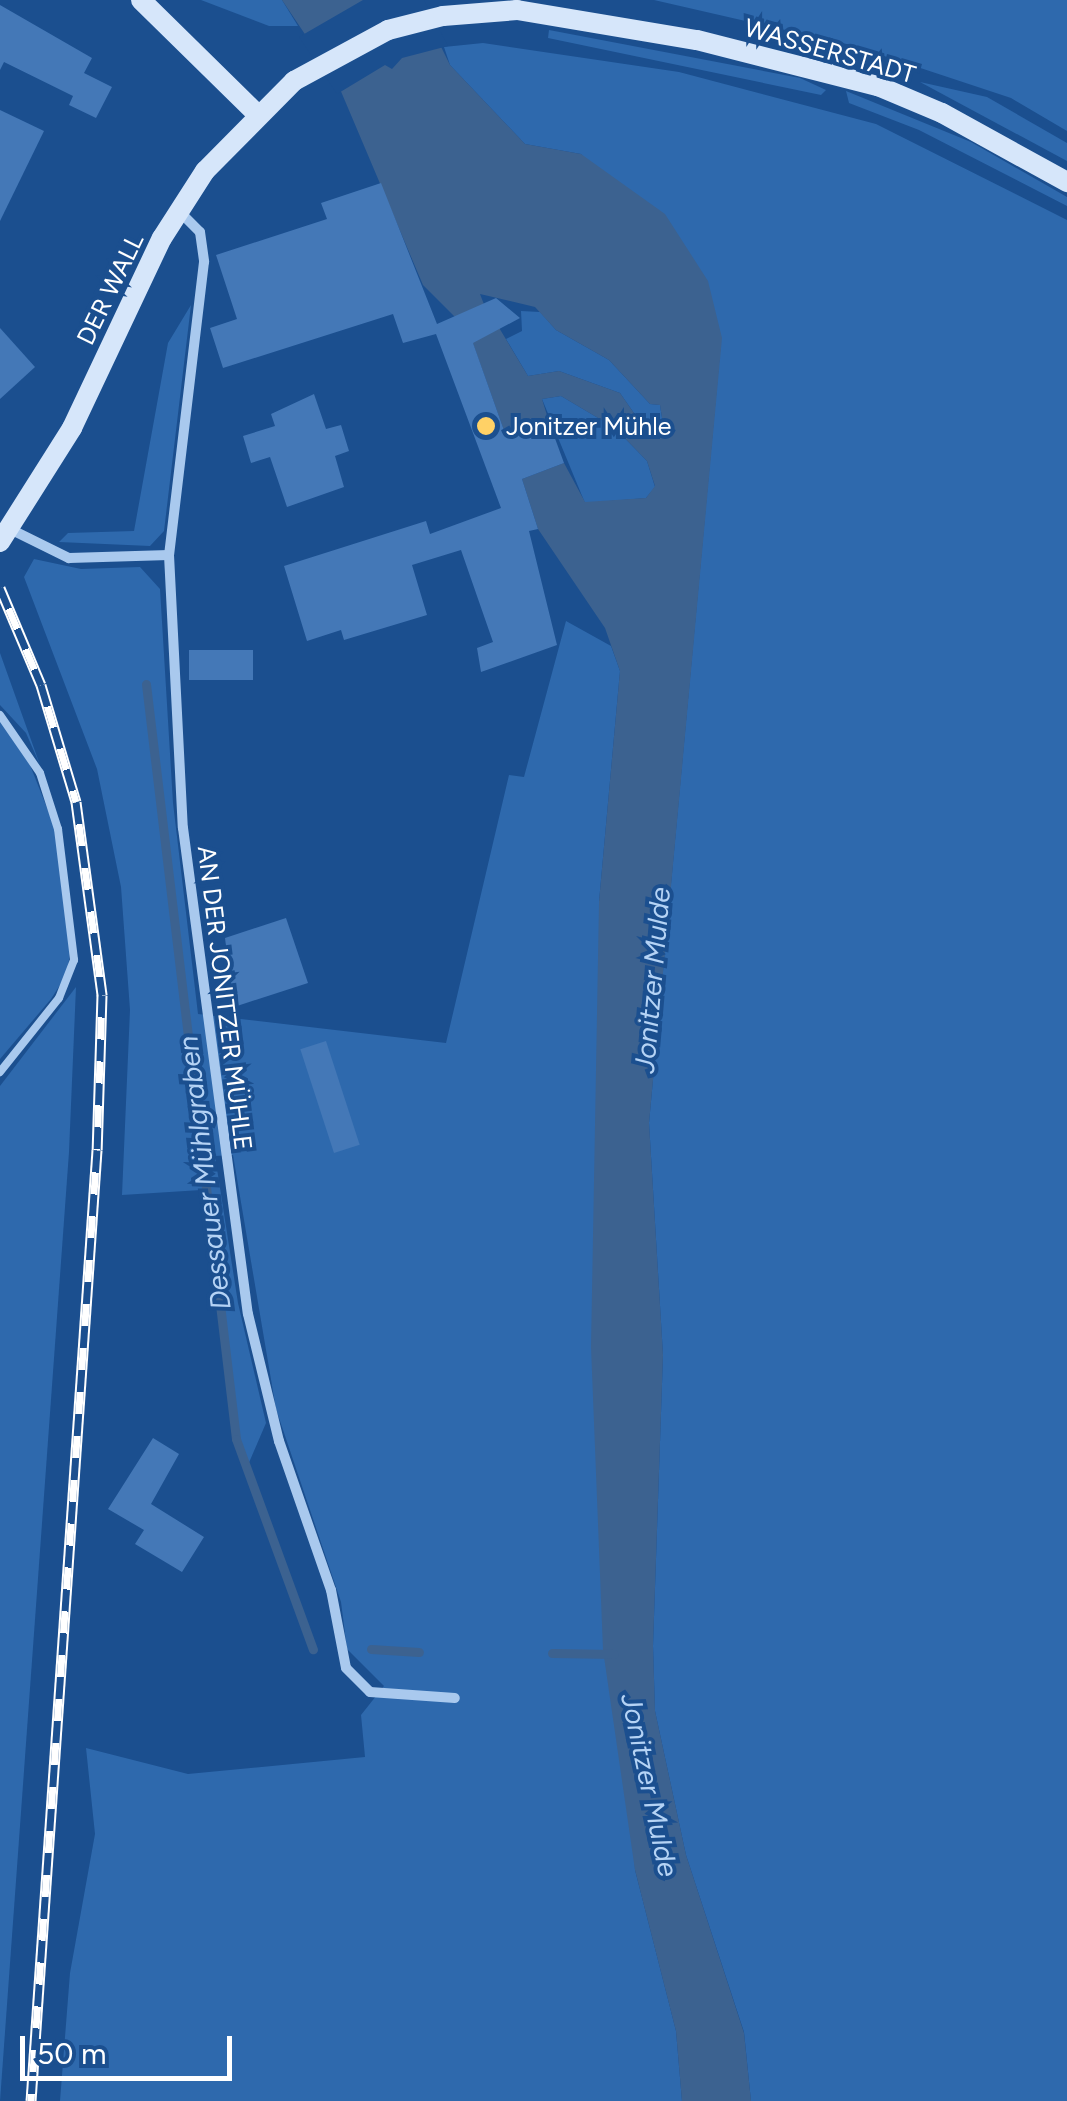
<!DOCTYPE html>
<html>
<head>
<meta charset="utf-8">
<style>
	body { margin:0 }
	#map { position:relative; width:1067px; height:2101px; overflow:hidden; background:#1b4f8f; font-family:Figtree,sans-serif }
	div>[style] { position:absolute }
	.green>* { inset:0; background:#2e69ad }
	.water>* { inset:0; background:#3c6290 }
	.pier>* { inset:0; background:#1b4f8f }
	.stream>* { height:9px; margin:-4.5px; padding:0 4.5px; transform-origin:4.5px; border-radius:4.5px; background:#3c6290 }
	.building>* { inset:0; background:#4478b7; transform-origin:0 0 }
	.lane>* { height:8px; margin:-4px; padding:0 4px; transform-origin:4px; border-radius:4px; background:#a9c9ee }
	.street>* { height:10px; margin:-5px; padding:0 5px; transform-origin:5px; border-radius:5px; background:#a9c9ee }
	.secondary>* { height:20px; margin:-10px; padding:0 10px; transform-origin:10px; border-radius:10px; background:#d6e6fa }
	.rail>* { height:11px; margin-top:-5.5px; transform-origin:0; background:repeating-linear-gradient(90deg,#1b4f8f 0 22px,#fff 0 44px); box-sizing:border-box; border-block:2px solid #fff }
	.dots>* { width:28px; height:28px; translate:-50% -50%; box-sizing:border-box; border:5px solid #1b4f8f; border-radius:50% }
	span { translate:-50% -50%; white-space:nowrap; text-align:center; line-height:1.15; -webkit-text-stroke:8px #1b4f8f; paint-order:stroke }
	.street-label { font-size:25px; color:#fff }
	.poi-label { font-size:25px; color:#fff }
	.left { translate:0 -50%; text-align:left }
	.water-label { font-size:28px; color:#b5d3f5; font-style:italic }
	.scale { position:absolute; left:20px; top:2036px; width:212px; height:45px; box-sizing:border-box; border:5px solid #fff; border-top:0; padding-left:12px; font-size:30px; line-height:35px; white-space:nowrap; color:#fff; -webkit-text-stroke:8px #1b4f8f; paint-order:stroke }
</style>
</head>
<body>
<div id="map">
	<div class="green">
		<i style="clip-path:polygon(201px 0,282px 0,298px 26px,269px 26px)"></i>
		<i style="clip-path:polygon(654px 0,1067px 0,1067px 131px,1011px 98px,851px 45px)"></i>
		<i style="clip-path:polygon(549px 30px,800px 78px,826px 90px,821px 95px,548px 38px)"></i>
		<i style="clip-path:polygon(483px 43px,679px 72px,876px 124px,1067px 220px,1067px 2101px,751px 2101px,744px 2032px,686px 1855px,655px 1711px,653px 1646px,663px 1355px,649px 1123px,721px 342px,581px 154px,525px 144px,450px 65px,444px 47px)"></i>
		<i style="clip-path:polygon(920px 82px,987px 97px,1067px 143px,1067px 161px)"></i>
		<i style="clip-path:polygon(846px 91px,971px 142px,1067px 197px,1067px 206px,919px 130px,849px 103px)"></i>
		<i style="clip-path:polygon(191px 305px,164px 531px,150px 546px,59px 542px,68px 533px,134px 531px,168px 343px)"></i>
		<i style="clip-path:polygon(521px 311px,540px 312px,556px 330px,609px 360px,650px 404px,660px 405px,664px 431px,645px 429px,620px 393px,559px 371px,528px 376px,506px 339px,522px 331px)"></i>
		<i style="clip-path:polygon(561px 396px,615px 428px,647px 461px,655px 487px,646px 498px,585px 503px,542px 399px)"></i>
		<i style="clip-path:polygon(34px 559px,81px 569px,140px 567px,160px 589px,173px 803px,198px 1014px,446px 1043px,509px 775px,524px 777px,566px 621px,611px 646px,620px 671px,599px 902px,635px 1870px,676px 2031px,682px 2101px,60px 2101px,70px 1973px,95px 1834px,86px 1748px,188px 1774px,365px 1757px,361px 1715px,384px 1686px,347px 1649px,341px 1602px,276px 1409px,233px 1155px,215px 1156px,238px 1303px,266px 1423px,245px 1472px,201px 1190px,122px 1195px,130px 1010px,121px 887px,97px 769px,24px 577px)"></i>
		<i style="clip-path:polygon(0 653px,40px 765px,26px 733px,0 705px)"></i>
		<i style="clip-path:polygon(0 721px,30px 765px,55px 828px,70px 953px,67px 974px,51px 999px,0 1059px)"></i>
		<i style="clip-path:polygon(76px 987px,69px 1152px,0 2101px,0 1086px)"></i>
	</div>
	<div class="water">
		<i style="clip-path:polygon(282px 0,418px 0,450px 65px,525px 144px,581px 154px,665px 214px,708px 281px,722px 338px,649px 1123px,663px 1355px,653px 1646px,655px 1711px,686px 1855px,744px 2033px,751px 2101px,682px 2101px,676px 2031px,635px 1870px,603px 1650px,591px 1347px,599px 902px,620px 671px,605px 628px,538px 529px,522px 479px,564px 463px,585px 502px,646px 498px,655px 486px,647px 461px,615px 428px,561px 396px,542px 399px,549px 422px,506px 436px,466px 324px,492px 316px,528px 376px,559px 371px,620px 393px,645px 429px,664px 430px,660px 405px,650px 404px,609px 360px,556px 330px,535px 307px,480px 294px,485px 307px,456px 318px,423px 285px,337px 82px)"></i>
	</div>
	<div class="pier">
		<i style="clip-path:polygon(363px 0,424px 0,448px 46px,402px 58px,392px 69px,385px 65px,337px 94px,299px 37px)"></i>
	</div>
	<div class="stream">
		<i style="left:146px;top:684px;width:760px;rotate:83.2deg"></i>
		<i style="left:236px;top:1439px;width:224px;rotate:69.9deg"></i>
		<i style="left:371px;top:1649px;width:48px;rotate:3.6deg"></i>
		<i style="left:552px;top:1653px;width:62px;rotate:0.9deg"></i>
	</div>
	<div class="building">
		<i style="clip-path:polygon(0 5px,92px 58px,84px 73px,112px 87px,96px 118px,69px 105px,73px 96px,4px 62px,0 70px)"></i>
		<i style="clip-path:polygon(0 110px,44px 131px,0 221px)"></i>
		<i style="clip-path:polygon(381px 183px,437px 324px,496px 298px,520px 318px,473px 343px,506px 436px,549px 422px,564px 463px,522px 479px,538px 529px,529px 531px,557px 645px,481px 672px,477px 648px,493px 642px,461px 550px,412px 565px,427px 615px,344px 640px,341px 630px,307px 641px,284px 566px,426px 521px,430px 534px,501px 508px,436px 334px,403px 343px,393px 314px,223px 368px,210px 328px,237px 319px,216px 255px,327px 219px,321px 203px)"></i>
		<i style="clip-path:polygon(0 328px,35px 367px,0 399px)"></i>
		<i style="clip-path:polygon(314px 394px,326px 429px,341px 425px,349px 451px,335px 456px,344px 487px,287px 507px,270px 457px,251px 463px,243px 436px,275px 426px,271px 414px)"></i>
		<i style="left:189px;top:650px;width:64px;height:30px"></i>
		<i style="clip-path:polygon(286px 918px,308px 983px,234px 1007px,225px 938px)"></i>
		<i style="left:326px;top:1041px;width:109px;height:27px;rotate:72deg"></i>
		<i style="clip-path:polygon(153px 1438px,179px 1454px,151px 1504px,204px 1537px,182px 1572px,135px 1544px,144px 1530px,108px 1509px)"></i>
	</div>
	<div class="lane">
		<i style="left:0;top:715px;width:70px;rotate:55.4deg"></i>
		<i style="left:40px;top:773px;width:59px;rotate:72.2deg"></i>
		<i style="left:58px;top:829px;width:132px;rotate:83deg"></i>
		<i style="left:74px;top:960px;width:41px;rotate:111.5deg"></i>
		<i style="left:59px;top:998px;width:95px;rotate:128.6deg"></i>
	</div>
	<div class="street">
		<i style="left:178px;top:210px;width:31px;rotate:45deg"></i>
		<i style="left:200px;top:232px;width:30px;rotate:82deg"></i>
		<i style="left:204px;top:262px;width:295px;rotate:96.8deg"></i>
		<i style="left:169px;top:555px;width:273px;rotate:87.1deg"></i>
		<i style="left:183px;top:828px;width:490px;rotate:82.4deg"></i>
		<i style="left:248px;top:1314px;width:131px;rotate:76.3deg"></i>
		<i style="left:279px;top:1441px;width:158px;rotate:70.8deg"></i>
		<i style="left:331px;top:1590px;width:79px;rotate:79.1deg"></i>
		<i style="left:346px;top:1668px;width:34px;rotate:45deg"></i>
		<i style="left:370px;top:1692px;width:85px;rotate:4deg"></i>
		<i style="left:10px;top:529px;width:66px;rotate:26.2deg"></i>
		<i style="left:69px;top:558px;width:100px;rotate:-1.7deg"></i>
	</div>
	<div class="secondary">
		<i style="left:141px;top:0;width:161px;rotate:44.5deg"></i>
		<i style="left:0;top:542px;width:135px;rotate:-57.7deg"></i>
		<i style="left:72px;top:428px;width:210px;rotate:-64.7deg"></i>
		<i style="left:162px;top:238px;width:80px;rotate:-57.3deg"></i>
		<i style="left:205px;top:171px;width:127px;rotate:-45.3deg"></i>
		<i style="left:294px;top:81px;width:107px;rotate:-28.5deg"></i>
		<i style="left:388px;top:30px;width:57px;rotate:-14.3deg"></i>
		<i style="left:443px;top:16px;width:74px;rotate:-4.6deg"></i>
		<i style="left:517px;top:10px;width:182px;rotate:9.5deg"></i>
		<i style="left:697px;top:40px;width:187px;rotate:14.3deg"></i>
		<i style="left:878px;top:86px;width:69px;rotate:22.9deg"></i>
		<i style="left:942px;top:113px;width:143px;rotate:28.9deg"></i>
	</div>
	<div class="rail">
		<i style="left:0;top:588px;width:105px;rotate:67.1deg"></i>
		<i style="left:41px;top:685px;width:122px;rotate:73.3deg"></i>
		<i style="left:76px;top:802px;width:195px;rotate:82.3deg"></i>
		<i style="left:102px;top:995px;width:155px;rotate:91.8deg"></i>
		<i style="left:97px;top:1150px;width:953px;rotate:93.97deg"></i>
	</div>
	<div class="dots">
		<i style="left:486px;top:426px;background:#ffd166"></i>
	</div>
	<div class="street-label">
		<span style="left:830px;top:51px;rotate:16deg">WASSERSTADT</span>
		<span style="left:110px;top:289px;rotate:-64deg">DER WALL</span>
		<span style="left:225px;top:998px;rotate:83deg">AN DER JONITZER MÜHLE</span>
	</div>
	<div class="poi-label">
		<span class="left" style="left:506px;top:426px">Jonitzer Mühle</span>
	</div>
	<div class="water-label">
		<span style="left:652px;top:980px;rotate:-85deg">Jonitzer Mulde</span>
		<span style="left:204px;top:1173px;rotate:-97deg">Dessauer Mühlgraben</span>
		<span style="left:650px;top:1785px;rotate:78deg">Jonitzer Mulde</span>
	</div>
	<div class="scale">50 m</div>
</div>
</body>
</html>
